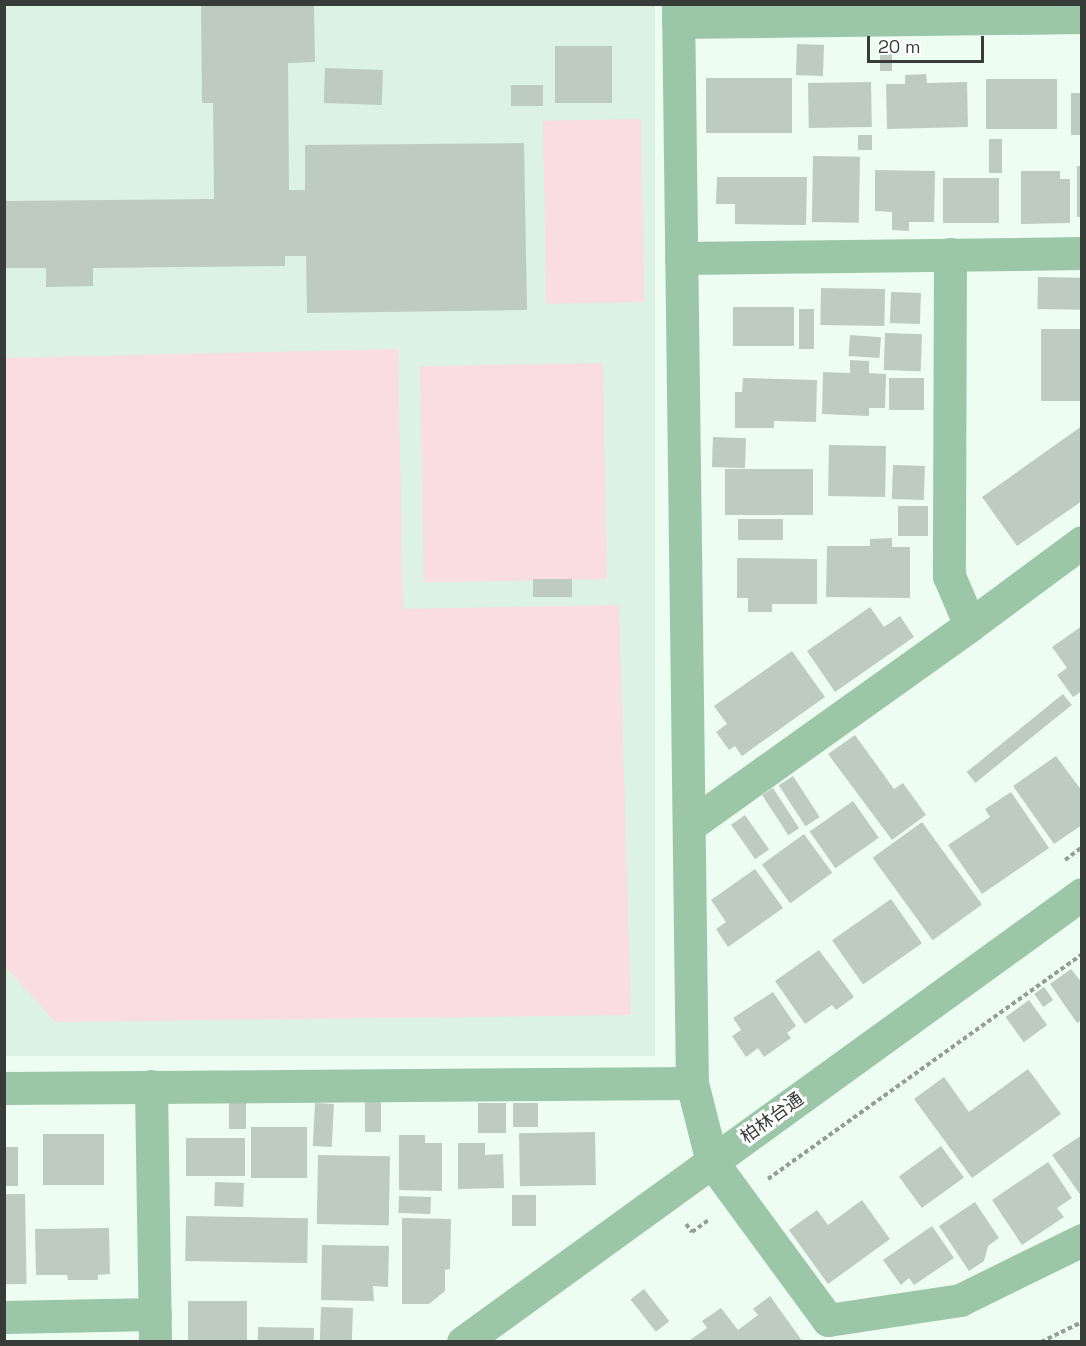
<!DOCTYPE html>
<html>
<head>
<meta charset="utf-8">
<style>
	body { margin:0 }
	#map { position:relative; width:1086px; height:1346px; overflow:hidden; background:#eefdf2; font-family:"Space Grotesk","Noto Sans JP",sans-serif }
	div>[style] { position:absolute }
	.built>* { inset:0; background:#dcf2e2; transform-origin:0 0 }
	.green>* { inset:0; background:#fadde0; transform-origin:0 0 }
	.building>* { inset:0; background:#bdcbc0; transform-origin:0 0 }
	.path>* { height:4px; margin-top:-2px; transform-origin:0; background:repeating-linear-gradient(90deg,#949e97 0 4.5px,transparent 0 7.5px) }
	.minor>* { height:33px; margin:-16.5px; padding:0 16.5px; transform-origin:16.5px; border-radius:16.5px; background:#9bc7a8 }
	.tertiary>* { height:33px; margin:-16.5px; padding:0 16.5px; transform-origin:16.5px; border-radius:16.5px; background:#9bc7a8 }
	span { translate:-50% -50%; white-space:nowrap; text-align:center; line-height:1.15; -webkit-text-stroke:6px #fff; paint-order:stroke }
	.street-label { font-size:18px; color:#373c38 }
	.frame { position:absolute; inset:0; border:6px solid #373c38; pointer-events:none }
	.scale { position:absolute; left:867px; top:36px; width:117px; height:27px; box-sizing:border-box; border:3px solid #373c38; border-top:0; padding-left:8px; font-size:18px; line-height:21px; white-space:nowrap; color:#373c38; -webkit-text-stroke:4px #fff; paint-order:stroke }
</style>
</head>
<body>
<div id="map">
	<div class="built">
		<i style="left:4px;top:5px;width:651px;height:1051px"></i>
	</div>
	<div class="green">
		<i style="left:641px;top:119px;width:183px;height:98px;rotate:89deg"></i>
		<i style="clip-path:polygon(398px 349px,403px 609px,619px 605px,631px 1015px,55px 1022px,5px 966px,5px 358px)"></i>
		<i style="left:603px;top:363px;width:216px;height:183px;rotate:89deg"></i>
	</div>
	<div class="building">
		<i style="clip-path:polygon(201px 4px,314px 4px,315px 62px,288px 63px,289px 190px,305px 190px,305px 145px,524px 143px,527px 310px,307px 313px,306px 256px,285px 256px,285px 266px,93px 268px,93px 286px,46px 287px,46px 268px,4px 268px,4px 196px,7px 201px,214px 199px,213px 103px,202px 103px)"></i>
		<i style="left:797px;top:44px;width:27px;height:31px;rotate:2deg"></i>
		<i style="left:612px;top:46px;width:57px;height:57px;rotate:90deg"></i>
		<i style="left:892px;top:51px;width:20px;height:12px;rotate:90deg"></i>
		<i style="left:325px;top:68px;width:58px;height:35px;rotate:2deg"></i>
		<i style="clip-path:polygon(926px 74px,927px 83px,967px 82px,968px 127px,887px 129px,886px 84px,905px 84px,905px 75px)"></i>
		<i style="left:706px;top:78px;width:86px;height:55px"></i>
		<i style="left:986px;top:79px;width:71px;height:50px"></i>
		<i style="left:871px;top:82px;width:45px;height:63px;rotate:89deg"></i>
		<i style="left:543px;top:85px;width:21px;height:32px;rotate:90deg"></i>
		<i style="left:1071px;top:93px;width:11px;height:42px"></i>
		<i style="left:858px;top:135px;width:14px;height:15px"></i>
		<i style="left:1002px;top:139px;width:34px;height:13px;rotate:90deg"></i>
		<i style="left:813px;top:156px;width:47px;height:66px;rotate:1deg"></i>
		<i style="left:1077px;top:166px;width:5px;height:51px"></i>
		<i style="clip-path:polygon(875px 170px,935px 171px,934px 222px,909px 222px,909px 231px,892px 230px,892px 212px,875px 211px)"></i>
		<i style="clip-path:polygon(1021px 171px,1060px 171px,1060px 179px,1070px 179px,1070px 223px,1021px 224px)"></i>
		<i style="clip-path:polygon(717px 177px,807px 177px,806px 225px,735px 224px,735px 204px,716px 204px)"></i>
		<i style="left:943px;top:178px;width:56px;height:45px"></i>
		<i style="left:1038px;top:277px;width:44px;height:32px;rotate:1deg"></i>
		<i style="left:821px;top:288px;width:64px;height:37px;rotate:1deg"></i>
		<i style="left:891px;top:292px;width:30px;height:31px;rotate:2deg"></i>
		<i style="left:733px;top:307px;width:61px;height:39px"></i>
		<i style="left:799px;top:309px;width:15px;height:40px"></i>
		<i style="left:1041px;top:329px;width:41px;height:72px"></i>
		<i style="left:885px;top:333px;width:37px;height:37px;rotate:2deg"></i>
		<i style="left:850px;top:335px;width:31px;height:21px;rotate:4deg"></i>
		<i style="clip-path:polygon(850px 360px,869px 361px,869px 373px,886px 374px,885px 408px,869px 408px,869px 416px,822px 414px,823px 372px,850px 373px)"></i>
		<i style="clip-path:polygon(743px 378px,817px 380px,816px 422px,774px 421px,774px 428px,735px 428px,735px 392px,742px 392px)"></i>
		<i style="left:924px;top:378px;width:32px;height:35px;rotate:90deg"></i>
		<i style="clip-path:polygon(1082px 426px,1082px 501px,1017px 546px,982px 497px)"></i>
		<i style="left:713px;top:437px;width:33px;height:30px;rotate:2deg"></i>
		<i style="left:829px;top:445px;width:57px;height:51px;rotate:1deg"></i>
		<i style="left:893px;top:465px;width:32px;height:34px;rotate:2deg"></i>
		<i style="left:725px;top:469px;width:88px;height:46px"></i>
		<i style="left:898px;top:506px;width:30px;height:30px"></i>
		<i style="left:738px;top:519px;width:45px;height:21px"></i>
		<i style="clip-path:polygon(892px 538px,892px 547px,910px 547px,910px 598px,826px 597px,827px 546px,870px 546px,870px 539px)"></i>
		<i style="clip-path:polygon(737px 558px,817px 559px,817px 604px,772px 604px,772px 612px,748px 612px,748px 598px,737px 598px)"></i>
		<i style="left:572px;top:579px;width:18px;height:39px;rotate:90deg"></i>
		<i style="clip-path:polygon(870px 607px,884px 627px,900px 616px,914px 637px,835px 692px,807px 651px)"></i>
		<i style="clip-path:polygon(1082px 626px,1082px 691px,1073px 697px,1057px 675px,1067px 668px,1052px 647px)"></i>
		<i style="clip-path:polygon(792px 651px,825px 697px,742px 756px,735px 746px,729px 750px,716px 732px,727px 724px,714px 706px)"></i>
		<i style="left:1063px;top:694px;width:14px;height:124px;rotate:51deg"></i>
		<i style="clip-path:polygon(855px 735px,894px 789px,903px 783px,926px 815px,892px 840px,828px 754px)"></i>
		<i style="clip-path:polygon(1056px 756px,1082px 791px,1082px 825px,1054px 844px,1013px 786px)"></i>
		<i style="left:793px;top:776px;width:49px;height:17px;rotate:57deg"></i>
		<i style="left:773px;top:788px;width:48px;height:13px;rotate:57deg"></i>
		<i style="clip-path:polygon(1011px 792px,1049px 848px,982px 894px,948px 845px,990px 817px,985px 809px)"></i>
		<i style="left:853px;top:801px;width:45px;height:53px;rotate:55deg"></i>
		<i style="left:745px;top:815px;width:42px;height:17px;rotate:55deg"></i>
		<i style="left:922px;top:822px;width:102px;height:61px;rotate:54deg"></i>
		<i style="left:804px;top:834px;width:48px;height:52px;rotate:54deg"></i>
		<i style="clip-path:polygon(755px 869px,783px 908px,728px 947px,716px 929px,726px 922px,711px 900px)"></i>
		<i style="left:891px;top:899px;width:54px;height:72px;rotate:55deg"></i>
		<i style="clip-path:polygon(819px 950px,854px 997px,836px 1010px,832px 1005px,805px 1024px,775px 981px)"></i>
		<i style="clip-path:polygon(1071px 969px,1082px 983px,1082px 1020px,1077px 1023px,1050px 984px)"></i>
		<i style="left:1044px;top:987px;width:16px;height:12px;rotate:55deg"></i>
		<i style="clip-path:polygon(773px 992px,796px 1026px,787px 1033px,791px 1038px,764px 1057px,758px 1048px,746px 1057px,732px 1036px,741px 1030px,733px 1018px)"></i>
		<i style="left:1029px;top:1000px;width:31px;height:29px;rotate:54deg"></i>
		<i style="clip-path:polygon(1028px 1069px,1061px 1114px,972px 1178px,914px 1099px,944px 1077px,969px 1112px)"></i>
		<i style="left:229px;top:1100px;width:17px;height:29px"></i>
		<i style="left:365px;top:1101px;width:16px;height:31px"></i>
		<i style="left:315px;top:1103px;width:19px;height:43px;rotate:3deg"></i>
		<i style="left:478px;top:1103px;width:28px;height:30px"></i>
		<i style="left:538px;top:1103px;width:24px;height:25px;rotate:90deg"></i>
		<i style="left:251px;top:1127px;width:56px;height:51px"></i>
		<i style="left:595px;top:1132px;width:53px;height:76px;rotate:89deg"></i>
		<i style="left:43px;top:1134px;width:61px;height:51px"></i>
		<i style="clip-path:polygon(399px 1135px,425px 1135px,425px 1143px,442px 1143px,442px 1191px,399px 1190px)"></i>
		<i style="clip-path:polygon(1082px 1135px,1082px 1197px,1052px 1155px)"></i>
		<i style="left:186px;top:1138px;width:59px;height:38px"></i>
		<i style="clip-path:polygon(458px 1143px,485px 1143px,485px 1155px,503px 1154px,504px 1188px,458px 1189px)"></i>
		<i style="left:941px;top:1146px;width:39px;height:52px;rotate:54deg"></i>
		<i style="left:5px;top:1147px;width:13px;height:39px"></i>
		<i style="left:318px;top:1155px;width:72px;height:69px;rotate:1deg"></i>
		<i style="clip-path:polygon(1048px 1162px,1072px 1198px,1057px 1208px,1064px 1217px,1022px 1245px,992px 1200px)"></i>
		<i style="left:215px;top:1182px;width:29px;height:24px;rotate:2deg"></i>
		<i style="left:25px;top:1194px;width:90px;height:21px;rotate:89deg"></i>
		<i style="left:512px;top:1195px;width:24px;height:31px"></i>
		<i style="left:399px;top:1196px;width:32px;height:17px;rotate:2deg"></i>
		<i style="clip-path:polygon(862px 1200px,890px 1239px,828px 1284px,789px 1230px,817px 1210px,828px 1225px)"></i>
		<i style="clip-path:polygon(975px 1202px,999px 1238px,988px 1246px,984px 1261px,969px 1271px,939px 1226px)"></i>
		<i style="left:186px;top:1216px;width:122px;height:45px;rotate:1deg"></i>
		<i style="clip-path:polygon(402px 1218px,451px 1219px,450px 1269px,445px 1270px,445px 1291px,429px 1304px,402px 1304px)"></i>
		<i style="clip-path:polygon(932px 1226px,954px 1258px,914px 1285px,909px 1278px,901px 1285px,883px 1260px)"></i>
		<i style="clip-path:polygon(109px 1228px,110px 1274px,98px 1275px,98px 1280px,68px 1280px,67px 1275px,36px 1275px,35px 1229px)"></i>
		<i style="clip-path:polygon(322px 1245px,389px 1246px,388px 1287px,373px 1286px,374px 1301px,321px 1300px)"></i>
		<i style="left:644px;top:1289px;width:41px;height:17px;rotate:52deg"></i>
		<i style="clip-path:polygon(770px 1296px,803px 1342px,690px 1340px,707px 1328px,702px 1321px,721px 1308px,738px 1330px,758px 1315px,753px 1309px)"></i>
		<i style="left:188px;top:1301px;width:59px;height:41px"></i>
		<i style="left:321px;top:1307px;width:32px;height:35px;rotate:2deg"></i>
		<i style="left:258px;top:1327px;width:56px;height:15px;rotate:1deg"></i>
	</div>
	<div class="path">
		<i style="left:1065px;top:860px;width:21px;rotate:-37deg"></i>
		<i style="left:768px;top:1179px;width:386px;rotate:-35.6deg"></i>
		<i style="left:686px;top:1224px;width:10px;rotate:53deg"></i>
		<i style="left:692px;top:1232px;width:22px;rotate:-36deg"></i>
		<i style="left:1041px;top:1342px;width:46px;rotate:-26deg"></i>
	</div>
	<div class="minor">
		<i style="left:678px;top:4px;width:1079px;rotate:89.26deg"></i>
		<i style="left:692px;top:1083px;width:81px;rotate:75.8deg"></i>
		<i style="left:712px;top:1162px;width:196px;rotate:53.7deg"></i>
		<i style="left:828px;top:1320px;width:134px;rotate:-8.6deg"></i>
		<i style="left:960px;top:1300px;width:136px;rotate:-26.2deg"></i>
		<i style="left:678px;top:22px;width:404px;rotate:-0.7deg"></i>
		<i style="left:950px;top:254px;width:322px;rotate:90.2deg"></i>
		<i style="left:949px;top:576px;width:53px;rotate:66.8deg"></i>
		<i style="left:681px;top:258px;width:401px;rotate:-0.7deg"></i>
		<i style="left:690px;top:825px;width:344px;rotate:-35.5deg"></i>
		<i style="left:970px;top:625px;width:139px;rotate:-36.5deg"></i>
		<i style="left:151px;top:1086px;width:256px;rotate:89.1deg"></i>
		<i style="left:4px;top:1088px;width:688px;rotate:-0.42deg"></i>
		<i style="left:4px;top:1317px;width:151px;rotate:-1.1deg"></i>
	</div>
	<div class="tertiary">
		<i style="left:463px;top:1342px;width:764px;rotate:-35.9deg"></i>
	</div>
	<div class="street-label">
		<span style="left:772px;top:1118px;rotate:-36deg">柏林台通</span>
	</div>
	<div class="frame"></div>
	<div class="scale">20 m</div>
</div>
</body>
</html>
